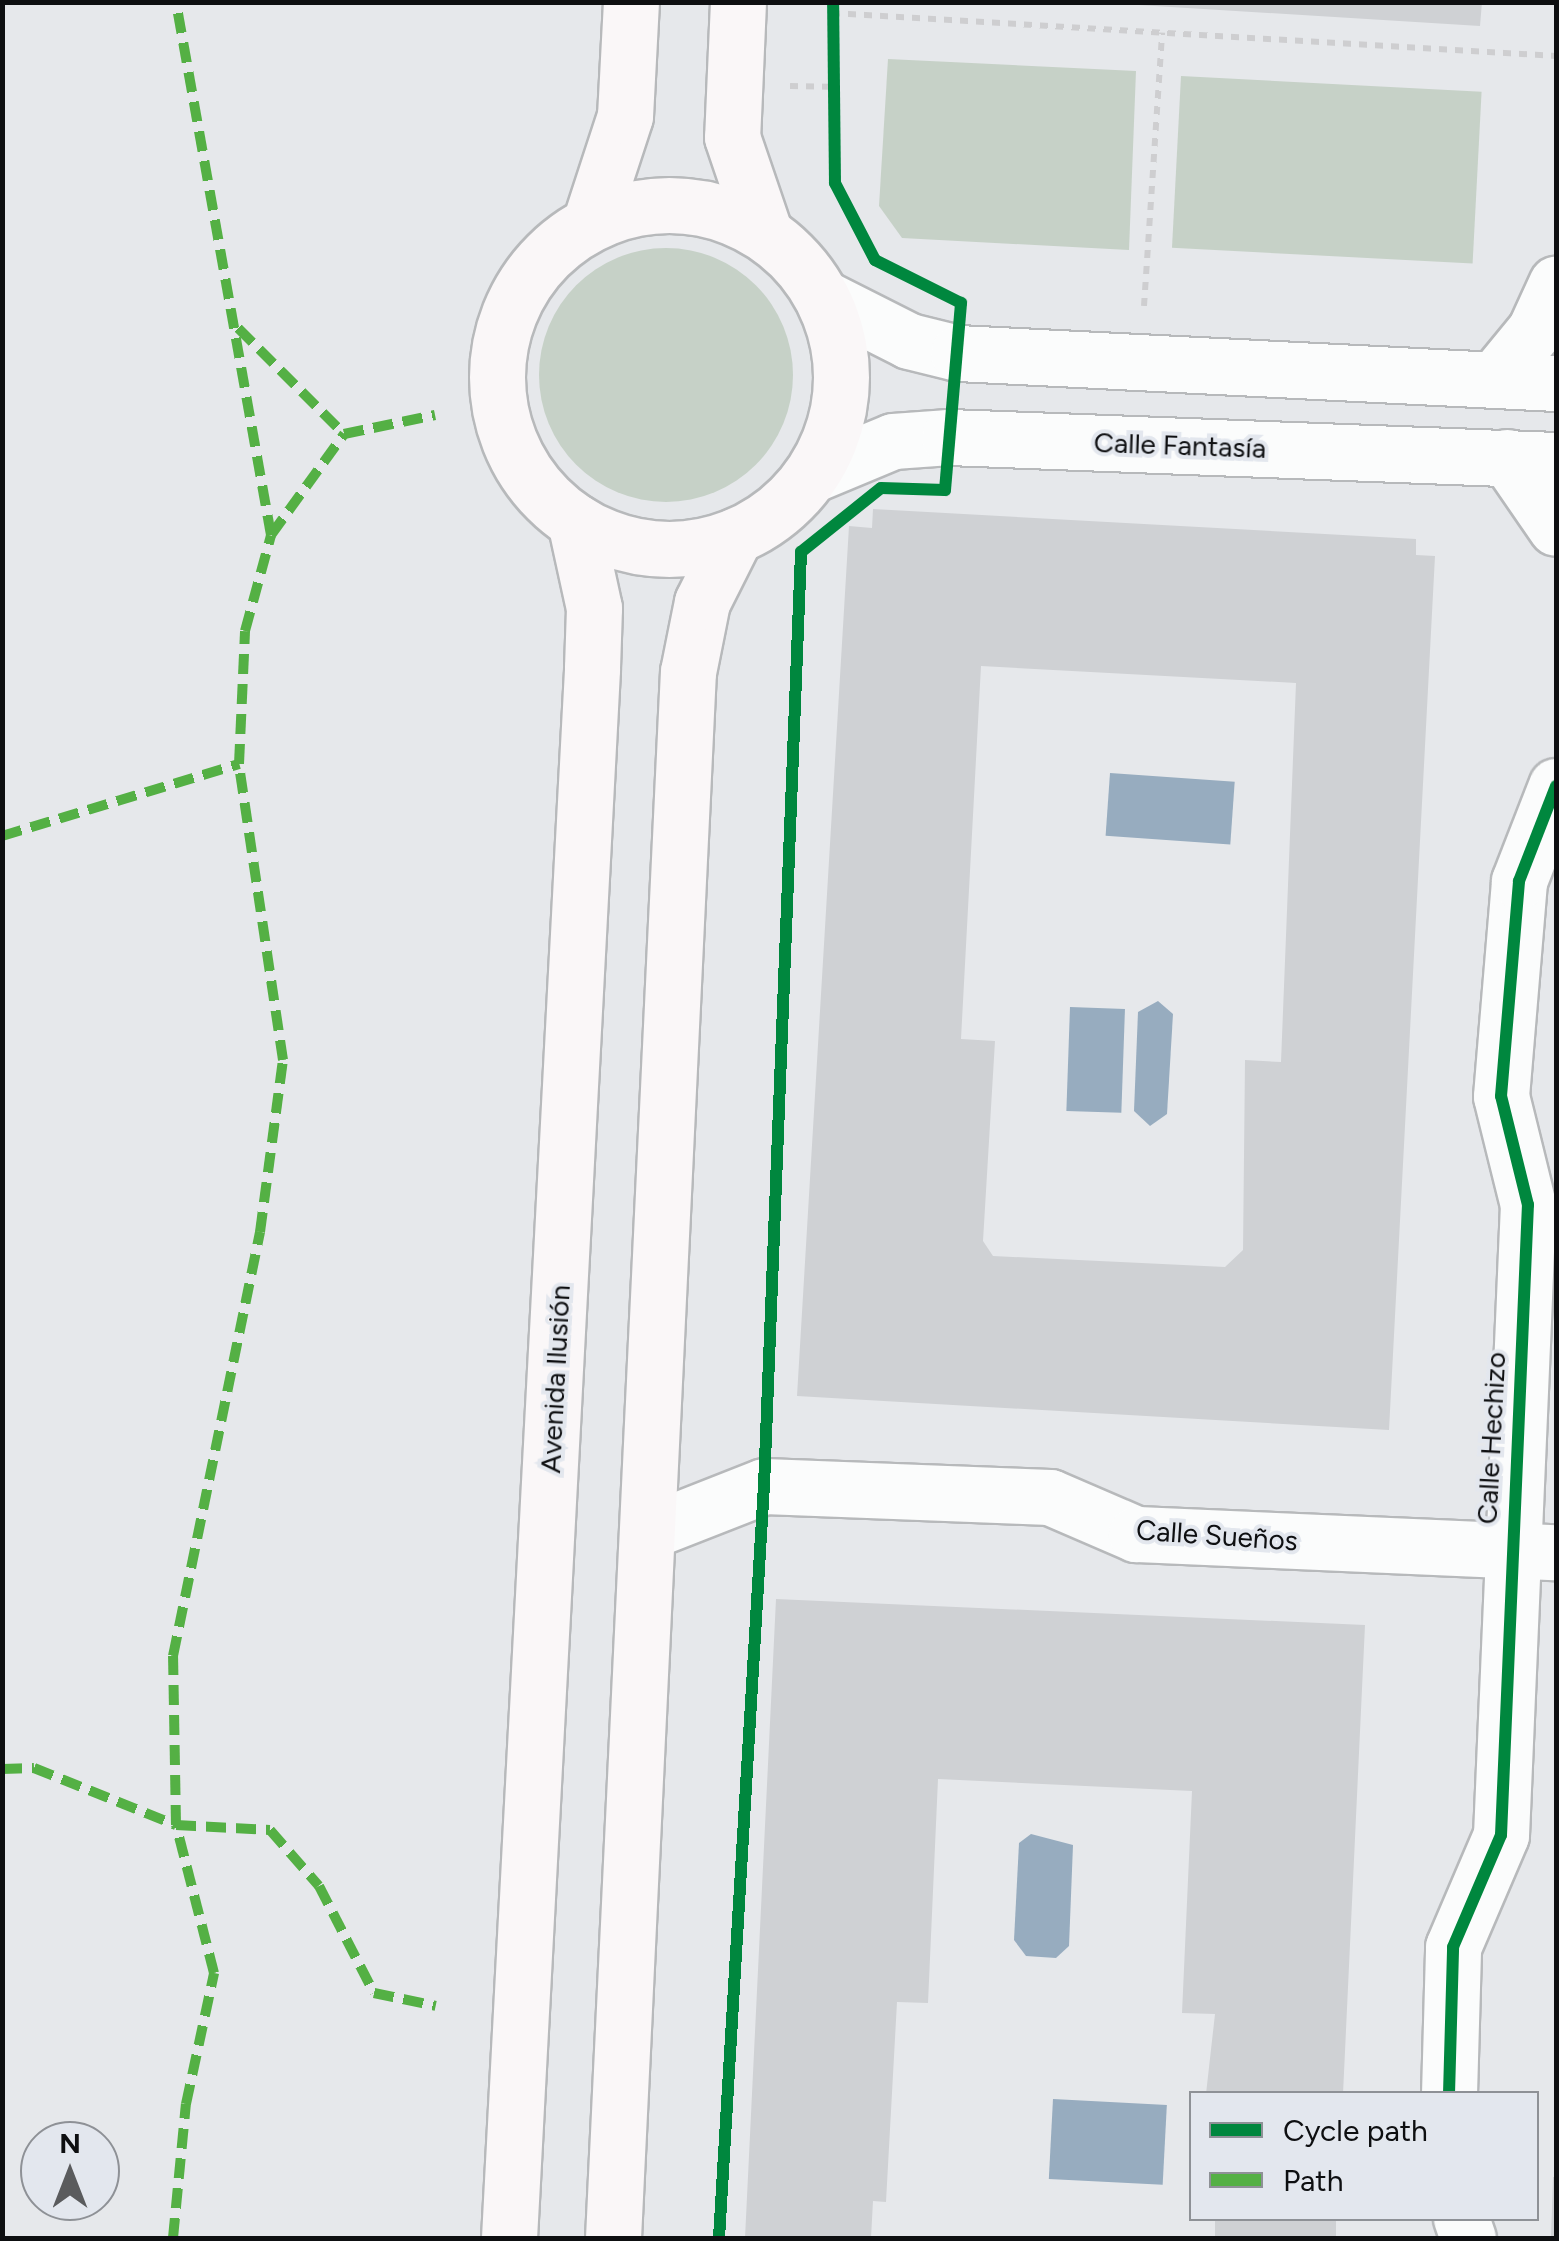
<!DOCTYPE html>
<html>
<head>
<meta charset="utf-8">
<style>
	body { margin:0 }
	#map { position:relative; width:1559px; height:2241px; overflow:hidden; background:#e6e8eb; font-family:Figtree,sans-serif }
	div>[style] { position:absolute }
	.green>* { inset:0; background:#c6d1c7; transform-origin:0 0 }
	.round { border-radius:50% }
	.water>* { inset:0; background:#97acbf; transform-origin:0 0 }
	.building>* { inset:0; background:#cfd1d4; transform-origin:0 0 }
	.path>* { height:6px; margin-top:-3px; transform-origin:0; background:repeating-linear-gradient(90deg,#ceced0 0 8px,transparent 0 16px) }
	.roads { filter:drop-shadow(2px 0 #b7b9bb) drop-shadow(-2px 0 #b7b9bb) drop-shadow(0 2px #b7b9bb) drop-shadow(0 -2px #b7b9bb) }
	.minor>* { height:55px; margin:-27.5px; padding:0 27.5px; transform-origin:27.5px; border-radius:27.5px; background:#fbfcfc }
	.secondary>* { height:55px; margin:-27.5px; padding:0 27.5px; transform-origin:27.5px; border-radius:27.5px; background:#faf7f8 }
	.secondary>.ring { margin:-27.5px; padding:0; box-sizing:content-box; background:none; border:55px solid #faf7f8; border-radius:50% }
	.quiet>* { height:10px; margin-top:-5px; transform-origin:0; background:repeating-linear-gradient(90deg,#54b044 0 20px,transparent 0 30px) }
	.cycleway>* { height:12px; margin:-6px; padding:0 6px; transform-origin:6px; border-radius:6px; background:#00873e }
	span { translate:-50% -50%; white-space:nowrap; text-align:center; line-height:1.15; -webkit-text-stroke:8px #e3e7ee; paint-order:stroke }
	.street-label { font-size:28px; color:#0e0f11 }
	.frame { position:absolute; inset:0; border:5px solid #0e0f11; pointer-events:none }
	.legend { position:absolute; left:1189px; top:2091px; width:350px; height:130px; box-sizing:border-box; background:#e3e7ee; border:2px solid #8e9196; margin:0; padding:12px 18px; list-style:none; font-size:30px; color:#0e0f11 }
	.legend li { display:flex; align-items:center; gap:20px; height:50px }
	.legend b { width:50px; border:2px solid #8e9196 }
	.north { position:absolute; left:20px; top:2121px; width:100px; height:100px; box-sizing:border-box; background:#e3e7ee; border:2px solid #8e9196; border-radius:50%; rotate:0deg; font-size:28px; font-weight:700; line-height:40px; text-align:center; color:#0e0f11 }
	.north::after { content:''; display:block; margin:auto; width:35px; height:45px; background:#5a5b5d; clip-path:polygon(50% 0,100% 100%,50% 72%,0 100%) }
</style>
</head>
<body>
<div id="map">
	<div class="green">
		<i style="clip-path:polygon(888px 59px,1136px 71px,1129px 250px,902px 238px,879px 206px)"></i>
		<i style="left:1181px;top:76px;width:301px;height:172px;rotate:3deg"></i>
		<i class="round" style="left:539px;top:248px;width:254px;height:254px"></i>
	</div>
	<div class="water">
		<i style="left:1110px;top:773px;width:125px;height:63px;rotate:4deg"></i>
		<i style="clip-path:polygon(1158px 1001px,1173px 1014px,1167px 1114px,1150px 1126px,1134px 1111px,1138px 1012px)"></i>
		<i style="left:1070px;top:1007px;width:55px;height:104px;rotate:2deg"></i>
		<i style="clip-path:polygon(1031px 1834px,1073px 1845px,1069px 1946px,1056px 1958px,1026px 1956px,1014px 1940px,1019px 1843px)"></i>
		<i style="left:1053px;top:2099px;width:114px;height:80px;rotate:3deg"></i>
	</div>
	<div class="building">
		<i style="clip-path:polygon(1090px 2px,1482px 2px,1480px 26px)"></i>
		<i style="clip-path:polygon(evenodd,873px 509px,1416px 539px,1416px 555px,1435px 556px,1389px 1430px,797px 1396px,849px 526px,872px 528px,873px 509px,981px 666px,1296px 683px,1281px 1062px,1245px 1060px,1243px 1250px,1225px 1267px,993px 1256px,983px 1241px,995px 1041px,961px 1039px,981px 666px)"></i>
		<i style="clip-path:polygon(776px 1599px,1365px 1625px,1343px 2094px,1206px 2094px,1215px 2014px,1182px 2013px,1192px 1791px,938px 1779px,928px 2003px,897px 2002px,886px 2202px,873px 2201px,871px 2238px,745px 2238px)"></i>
		<i style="clip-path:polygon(1553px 2177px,1556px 2177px,1556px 2238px,1551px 2238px)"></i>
		<i style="left:1215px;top:2218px;width:121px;height:20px"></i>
	</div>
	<div class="path">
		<i style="left:832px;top:13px;width:725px;rotate:3.4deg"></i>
		<i style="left:790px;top:86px;width:39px;rotate:1deg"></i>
		<i style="left:1144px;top:306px;width:274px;rotate:-86.2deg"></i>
	</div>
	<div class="roads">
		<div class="minor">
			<i style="left:822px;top:297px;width:97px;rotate:26.8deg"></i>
			<i style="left:909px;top:341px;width:50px;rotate:13.8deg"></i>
			<i style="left:958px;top:353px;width:599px;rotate:2.87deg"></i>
			<i style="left:1494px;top:380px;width:65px;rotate:-50.6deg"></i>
			<i style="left:1535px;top:330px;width:51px;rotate:-65.5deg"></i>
			<i style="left:1507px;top:457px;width:86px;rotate:55.4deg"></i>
			<i style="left:811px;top:475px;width:89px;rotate:-22.5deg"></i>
			<i style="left:893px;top:441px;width:56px;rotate:-4.1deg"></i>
			<i style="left:949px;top:437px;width:607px;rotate:2.17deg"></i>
			<i style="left:652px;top:1530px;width:120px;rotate:-21.4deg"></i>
			<i style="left:764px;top:1486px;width:286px;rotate:2.2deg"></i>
			<i style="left:1050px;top:1497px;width:94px;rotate:23.3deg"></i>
			<i style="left:1136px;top:1534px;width:420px;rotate:2.5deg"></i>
			<i style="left:1449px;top:2094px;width:147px;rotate:-88.4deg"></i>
			<i style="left:1453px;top:1947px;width:122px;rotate:-66.8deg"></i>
			<i style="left:1501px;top:1835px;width:631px;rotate:-87.55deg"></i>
			<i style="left:1528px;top:1205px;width:112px;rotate:-103.9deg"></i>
			<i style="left:1501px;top:1096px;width:216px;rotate:-85.2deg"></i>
			<i style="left:1519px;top:881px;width:102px;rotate:-68.7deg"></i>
			<i style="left:1461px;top:2218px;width:21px;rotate:71deg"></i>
		</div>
		<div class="secondary">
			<i style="left:738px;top:2px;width:135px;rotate:92.5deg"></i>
			<i style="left:732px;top:137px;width:102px;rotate:71.2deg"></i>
			<i class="ring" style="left:497px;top:205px;width:289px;height:289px"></i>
			<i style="left:590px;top:223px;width:113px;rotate:-71.9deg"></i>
			<i style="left:625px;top:116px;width:114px;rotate:-87deg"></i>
			<i style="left:509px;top:2238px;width:1572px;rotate:-86.97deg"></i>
			<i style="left:592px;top:668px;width:60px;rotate:-88.1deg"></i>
			<i style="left:594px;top:608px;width:89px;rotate:-102.3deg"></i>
			<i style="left:613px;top:2238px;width:1568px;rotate:-87.26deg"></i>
			<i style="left:688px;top:672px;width:71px;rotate:-78.7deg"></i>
			<i style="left:702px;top:602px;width:74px;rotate:-63.4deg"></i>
		</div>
	</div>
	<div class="quiet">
		<i style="left:238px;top:328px;width:150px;rotate:45deg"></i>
		<i style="left:344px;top:434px;width:93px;rotate:-11.8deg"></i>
		<i style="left:271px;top:535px;width:125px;rotate:-54.1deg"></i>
		<i style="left:2px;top:836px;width:248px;rotate:-16.9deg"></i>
		<i style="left:2px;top:1769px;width:32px;rotate:-2deg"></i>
		<i style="left:34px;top:1768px;width:153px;rotate:21.9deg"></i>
		<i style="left:176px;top:1825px;width:94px;rotate:3deg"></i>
		<i style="left:270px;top:1830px;width:74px;rotate:48.8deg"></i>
		<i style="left:319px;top:1886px;width:120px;rotate:62.8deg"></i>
		<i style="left:374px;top:1993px;width:63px;rotate:11.8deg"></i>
		<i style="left:173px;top:2238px;width:135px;rotate:-84.5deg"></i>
		<i style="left:186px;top:2104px;width:134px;rotate:-77.9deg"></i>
		<i style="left:214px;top:1973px;width:153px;rotate:-104.4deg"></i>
		<i style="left:176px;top:1825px;width:169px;rotate:-91deg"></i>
		<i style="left:173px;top:1656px;width:433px;rotate:-78.4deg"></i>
		<i style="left:260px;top:1232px;width:174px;rotate:-82.4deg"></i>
		<i style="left:283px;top:1060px;width:299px;rotate:-98.5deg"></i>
		<i style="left:239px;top:764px;width:133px;rotate:-87.4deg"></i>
		<i style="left:245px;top:631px;width:99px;rotate:-74.8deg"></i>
		<i style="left:271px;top:535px;width:541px;rotate:-100.11deg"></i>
	</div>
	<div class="cycleway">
		<i style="left:1449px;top:2094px;width:147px;rotate:-88.4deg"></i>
		<i style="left:1453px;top:1947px;width:122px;rotate:-66.8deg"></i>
		<i style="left:1501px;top:1835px;width:631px;rotate:-87.55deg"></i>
		<i style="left:1528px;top:1205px;width:112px;rotate:-103.9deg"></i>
		<i style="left:1501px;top:1096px;width:216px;rotate:-85.2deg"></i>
		<i style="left:1519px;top:881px;width:102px;rotate:-68.7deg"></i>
		<i style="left:719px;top:2238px;width:753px;rotate:-86.58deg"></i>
		<i style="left:764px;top:1486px;width:935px;rotate:-87.73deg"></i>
		<i style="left:801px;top:552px;width:102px;rotate:-38.7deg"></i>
		<i style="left:881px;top:488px;width:64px;rotate:1.8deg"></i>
		<i style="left:945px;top:490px;width:188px;rotate:-85.1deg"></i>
		<i style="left:961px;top:303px;width:96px;rotate:-153.4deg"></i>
		<i style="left:875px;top:260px;width:87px;rotate:-117.5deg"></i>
		<i style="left:835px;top:183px;width:181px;rotate:-90.6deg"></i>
	</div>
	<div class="street-label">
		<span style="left:1180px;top:445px;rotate:2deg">Calle Fantasía</span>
		<span style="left:555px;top:1379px;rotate:-87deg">Avenida Ilusión</span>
		<span style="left:1491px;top:1438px;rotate:-87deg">Calle Hechizo</span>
		<span style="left:1217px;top:1535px;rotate:4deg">Calle Sueños</span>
	</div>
	<div class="frame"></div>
	<ul class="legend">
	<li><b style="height:12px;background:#00873e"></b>Cycle path</li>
	<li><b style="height:12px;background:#54b044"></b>Path</li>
	</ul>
	<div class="north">N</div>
</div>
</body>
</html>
